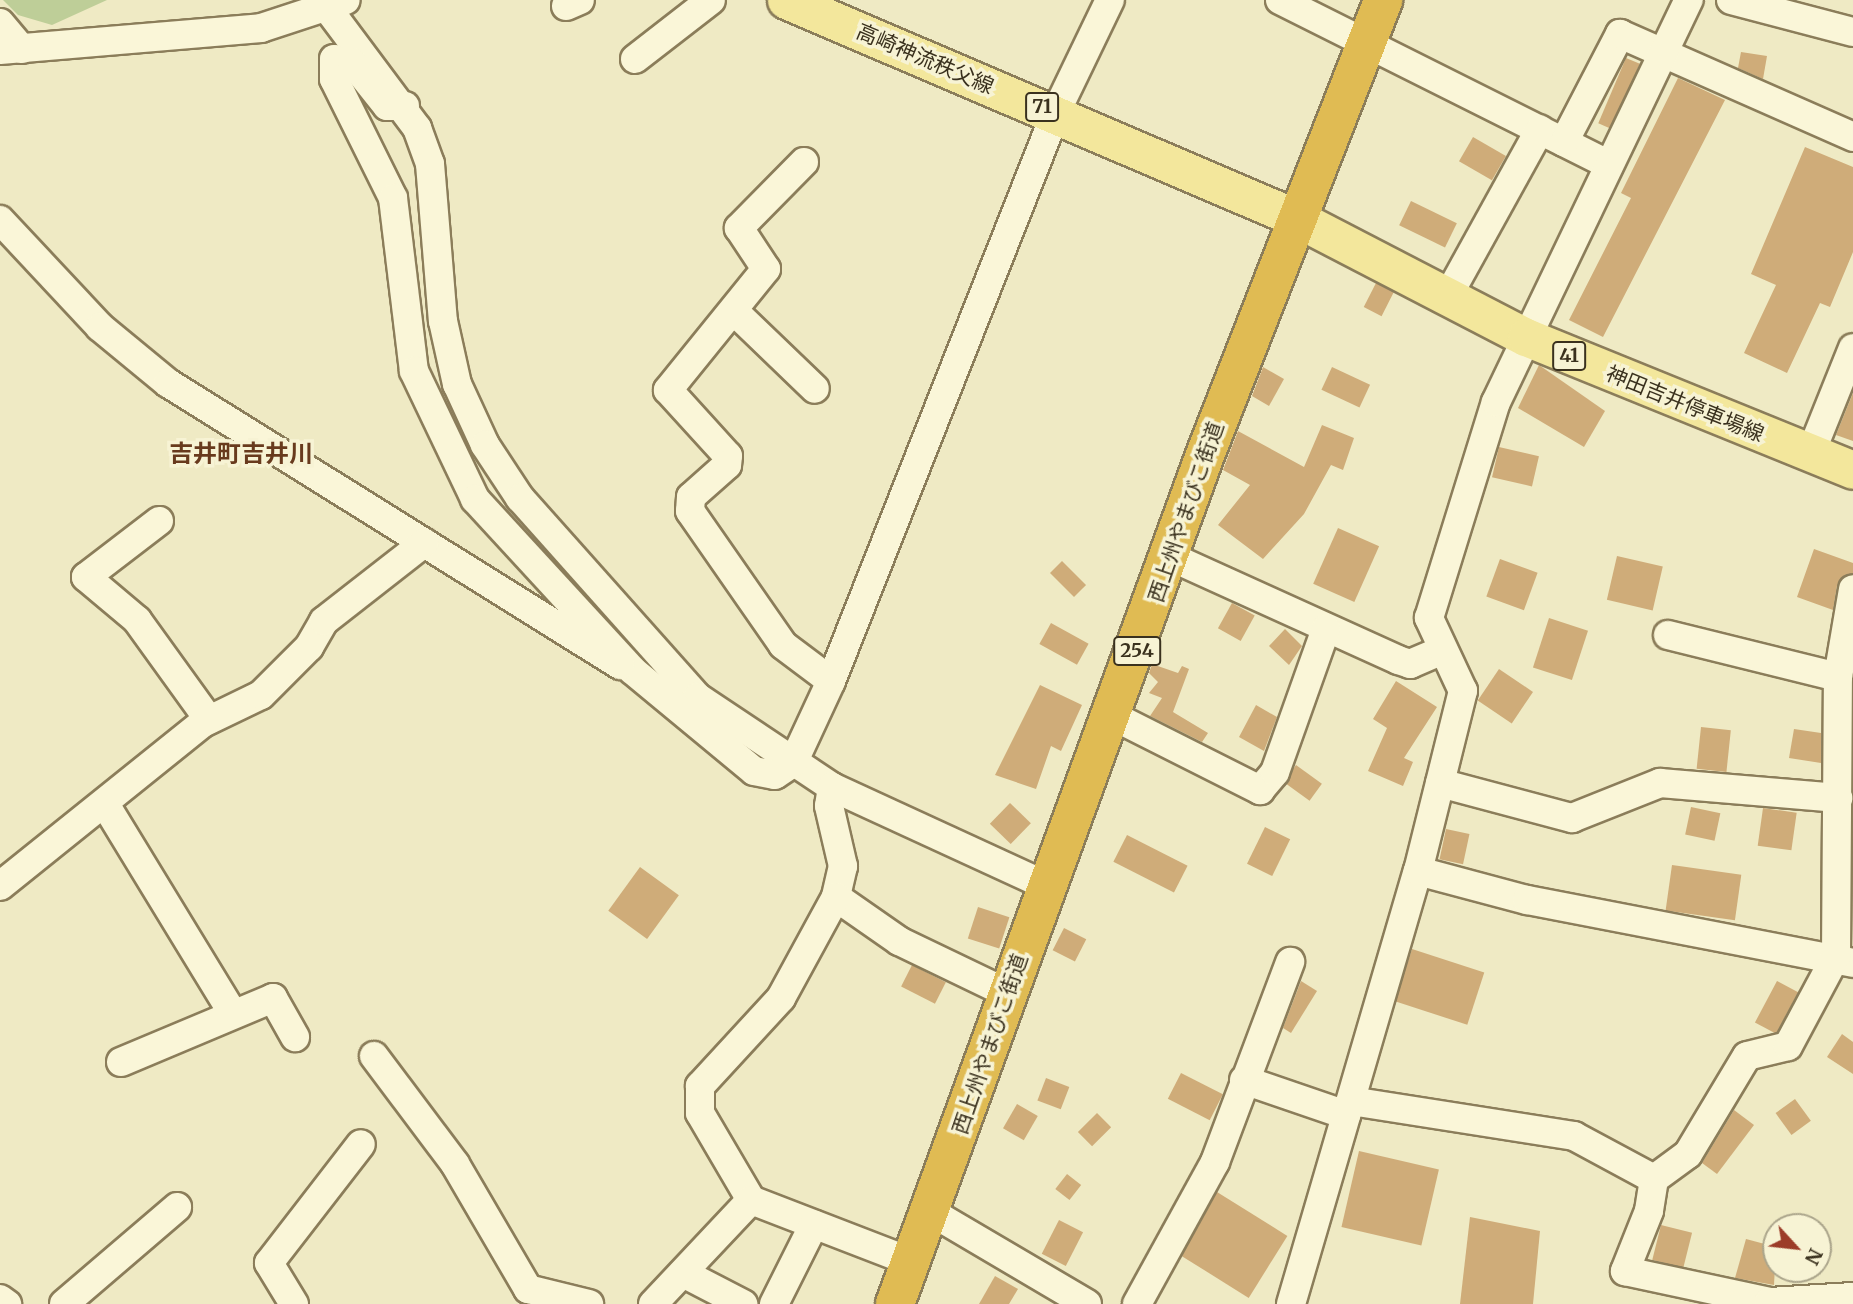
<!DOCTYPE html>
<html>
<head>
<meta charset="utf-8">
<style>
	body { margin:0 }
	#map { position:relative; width:1853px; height:1304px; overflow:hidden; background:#efeac4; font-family:Merriweather,"Noto Sans JP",serif }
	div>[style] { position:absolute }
	.green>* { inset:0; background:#bece98 }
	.building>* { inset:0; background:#cfac79; transform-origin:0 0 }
	.roads { filter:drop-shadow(2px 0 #8b7d5a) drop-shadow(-2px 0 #8b7d5a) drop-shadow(0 2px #8b7d5a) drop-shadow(0 -2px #8b7d5a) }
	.minor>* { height:28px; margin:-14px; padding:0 14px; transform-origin:14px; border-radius:14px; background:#faf6d8 }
	.major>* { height:37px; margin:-18.5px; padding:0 18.5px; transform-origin:18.5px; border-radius:18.5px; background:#f3e79c }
	.highway>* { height:38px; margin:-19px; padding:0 19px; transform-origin:19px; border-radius:19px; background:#e0bb53 }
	span { translate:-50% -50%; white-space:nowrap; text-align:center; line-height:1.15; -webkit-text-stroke:7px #f7f3d4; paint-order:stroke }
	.shield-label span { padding:2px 5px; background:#f7f3d4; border:2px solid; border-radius:5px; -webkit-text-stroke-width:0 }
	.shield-label { font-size:19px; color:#3a311e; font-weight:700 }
	.street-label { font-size:21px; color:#3a311e }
	.quarter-label { font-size:24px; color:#683a1d; font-weight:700 }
	.north { position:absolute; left:1762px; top:1213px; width:70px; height:70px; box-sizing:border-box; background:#f7f3d4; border:2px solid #aba58b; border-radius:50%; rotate:117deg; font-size:19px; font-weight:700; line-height:28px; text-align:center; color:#3a311e }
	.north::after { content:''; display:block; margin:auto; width:24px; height:32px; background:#9c3c28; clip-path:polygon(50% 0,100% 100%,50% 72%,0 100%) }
</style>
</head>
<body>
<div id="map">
	<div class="green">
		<i style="clip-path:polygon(3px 0,107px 0,52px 25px,18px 15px)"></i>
	</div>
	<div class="building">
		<i style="clip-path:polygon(1741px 52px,1767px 56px,1763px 79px,1738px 68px)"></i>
		<i style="left:1626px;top:58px;width:15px;height:71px;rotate:23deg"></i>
		<i style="clip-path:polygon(1678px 78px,1725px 100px,1603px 337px,1569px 320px,1631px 198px,1621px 193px)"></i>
		<i style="left:1473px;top:137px;width:38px;height:28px;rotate:30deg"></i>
		<i style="clip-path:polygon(1805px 147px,1853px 167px,1853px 252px,1830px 307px,1820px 303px,1787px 373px,1744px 353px,1776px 285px,1751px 274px)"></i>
		<i style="left:1411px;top:201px;width:51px;height:27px;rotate:26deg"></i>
		<i style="left:1376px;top:283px;width:20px;height:27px;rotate:27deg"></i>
		<i style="clip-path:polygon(1539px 365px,1605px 411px,1584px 447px,1518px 408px)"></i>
		<i style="clip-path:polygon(1263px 367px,1284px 379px,1269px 406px,1252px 396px)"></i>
		<i style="left:1332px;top:367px;width:42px;height:25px;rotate:25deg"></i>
		<i style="clip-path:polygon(1853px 393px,1853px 441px,1836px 435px)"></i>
		<i style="clip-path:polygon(1322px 425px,1354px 438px,1343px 470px,1331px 465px,1304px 514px,1263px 559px,1218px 525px,1250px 485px,1223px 470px,1238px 431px,1304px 467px)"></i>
		<i style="left:1499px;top:447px;width:41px;height:31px;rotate:13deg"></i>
		<i style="left:1338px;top:528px;width:45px;height:61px;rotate:24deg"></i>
		<i style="clip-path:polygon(1814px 549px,1853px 563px,1853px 573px,1837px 586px,1833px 610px,1797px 597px)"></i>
		<i style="left:1617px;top:556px;width:47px;height:45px;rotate:13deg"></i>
		<i style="left:1500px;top:559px;width:40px;height:40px;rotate:20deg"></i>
		<i style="left:1062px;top:561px;width:34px;height:17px;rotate:45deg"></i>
		<i style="left:1232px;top:603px;width:26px;height:29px;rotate:29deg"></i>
		<i style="left:1549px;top:618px;width:41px;height:52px;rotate:18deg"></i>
		<i style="left:1051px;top:623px;width:43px;height:24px;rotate:29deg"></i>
		<i style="clip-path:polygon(1285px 629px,1302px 646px,1289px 665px,1269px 646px)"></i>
		<i style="clip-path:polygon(1152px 664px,1178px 673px,1182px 666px,1189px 669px,1173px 712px,1208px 733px,1202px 742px,1150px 716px,1162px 698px,1149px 693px,1158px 682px,1149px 673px)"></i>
		<i style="left:1499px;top:669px;width:41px;height:38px;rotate:34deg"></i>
		<i style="clip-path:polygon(1396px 681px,1437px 707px,1404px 758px,1413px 762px,1403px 786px,1368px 771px,1387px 728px,1373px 719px)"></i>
		<i style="clip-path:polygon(1040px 685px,1082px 705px,1061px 751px,1051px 746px,1036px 789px,995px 775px)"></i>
		<i style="clip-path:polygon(1256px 705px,1277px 717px,1264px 751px,1239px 737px)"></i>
		<i style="left:1701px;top:727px;width:30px;height:42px;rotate:6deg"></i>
		<i style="clip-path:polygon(1794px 729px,1821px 733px,1821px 763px,1789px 758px)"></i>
		<i style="left:1296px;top:765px;width:32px;height:21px;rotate:36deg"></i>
		<i style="left:1010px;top:803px;width:29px;height:29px;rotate:44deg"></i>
		<i style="left:1691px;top:807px;width:30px;height:28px;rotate:12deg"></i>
		<i style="left:1763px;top:808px;width:34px;height:38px;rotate:8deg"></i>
		<i style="left:1265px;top:827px;width:28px;height:41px;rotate:26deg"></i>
		<i style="left:1446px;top:829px;width:24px;height:31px;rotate:12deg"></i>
		<i style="left:1127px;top:835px;width:68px;height:30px;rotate:27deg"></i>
		<i style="left:1672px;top:865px;width:70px;height:46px;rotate:8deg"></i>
		<i style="left:640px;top:867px;width:48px;height:54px;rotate:36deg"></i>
		<i style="left:978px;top:907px;width:33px;height:33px;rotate:18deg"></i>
		<i style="left:1064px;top:928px;width:25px;height:25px;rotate:27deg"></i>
		<i style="left:1412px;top:949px;width:76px;height:55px;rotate:18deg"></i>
		<i style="left:912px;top:965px;width:38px;height:24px;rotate:27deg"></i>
		<i style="clip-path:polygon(1301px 981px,1317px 991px,1291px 1033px,1283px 1028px)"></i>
		<i style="left:1777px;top:981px;width:24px;height:47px;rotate:28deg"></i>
		<i style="clip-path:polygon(1842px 1034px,1853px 1042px,1853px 1074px,1827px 1057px)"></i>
		<i style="left:1181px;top:1073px;width:47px;height:29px;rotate:27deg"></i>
		<i style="left:1046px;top:1078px;width:25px;height:24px;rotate:21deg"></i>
		<i style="left:1795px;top:1099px;width:27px;height:24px;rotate:54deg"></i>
		<i style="left:1017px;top:1104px;width:24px;height:28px;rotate:30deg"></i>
		<i style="clip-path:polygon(1734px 1110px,1754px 1125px,1717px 1174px,1702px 1163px)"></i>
		<i style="left:1097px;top:1113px;width:20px;height:27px;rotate:45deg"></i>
		<i style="left:1359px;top:1151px;width:82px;height:78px;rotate:13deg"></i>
		<i style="left:1067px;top:1174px;width:18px;height:19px;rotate:38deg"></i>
		<i style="left:1217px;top:1192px;width:83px;height:73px;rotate:32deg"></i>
		<i style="clip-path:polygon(1470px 1217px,1540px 1231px,1533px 1304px,1460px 1304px)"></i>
		<i style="left:1059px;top:1220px;width:27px;height:38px;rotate:27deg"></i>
		<i style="left:1661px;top:1225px;width:32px;height:36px;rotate:14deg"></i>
		<i style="clip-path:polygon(1746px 1239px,1776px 1247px,1774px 1285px,1735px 1278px)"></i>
		<i style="clip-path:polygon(995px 1276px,1018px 1289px,1009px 1304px,979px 1304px)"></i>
	</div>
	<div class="roads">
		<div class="minor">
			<i style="left:1280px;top:0;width:367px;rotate:26.6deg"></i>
			<i style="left:1731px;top:0;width:126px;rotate:14.7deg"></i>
			<i style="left:566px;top:6px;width:15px;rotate:-23deg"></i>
			<i style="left:328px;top:9px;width:149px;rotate:53.2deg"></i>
			<i style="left:417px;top:128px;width:38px;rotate:70deg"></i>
			<i style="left:430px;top:164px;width:158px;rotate:85.3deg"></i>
			<i style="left:443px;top:321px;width:65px;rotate:77.5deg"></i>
			<i style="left:457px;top:384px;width:67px;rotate:65.3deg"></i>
			<i style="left:485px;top:445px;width:64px;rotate:56.6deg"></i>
			<i style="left:520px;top:498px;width:266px;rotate:48.3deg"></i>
			<i style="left:697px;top:697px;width:162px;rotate:33.7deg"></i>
			<i style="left:832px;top:787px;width:234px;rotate:24.7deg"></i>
			<i style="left:0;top:23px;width:34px;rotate:50deg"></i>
			<i style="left:0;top:50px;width:262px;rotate:-4.8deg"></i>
			<i style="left:261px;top:28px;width:89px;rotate:-18.2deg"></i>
			<i style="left:635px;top:59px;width:96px;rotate:-37.8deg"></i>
			<i style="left:405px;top:106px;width:18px;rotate:180deg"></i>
			<i style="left:387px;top:106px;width:56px;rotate:-128.5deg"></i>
			<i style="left:352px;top:62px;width:18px;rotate:-171deg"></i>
			<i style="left:334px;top:59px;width:20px;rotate:90deg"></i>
			<i style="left:334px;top:79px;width:133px;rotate:63.6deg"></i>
			<i style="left:393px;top:198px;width:174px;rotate:83.1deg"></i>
			<i style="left:414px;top:371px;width:142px;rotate:64.5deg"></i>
			<i style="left:475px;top:499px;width:232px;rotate:47.4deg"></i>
			<i style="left:632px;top:670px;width:158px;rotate:39.6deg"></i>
			<i style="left:754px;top:771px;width:21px;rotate:11deg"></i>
			<i style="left:775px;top:775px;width:22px;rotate:-34deg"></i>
			<i style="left:793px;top:763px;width:90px;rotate:-65.1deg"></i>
			<i style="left:831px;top:681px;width:612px;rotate:-68.42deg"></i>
			<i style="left:1056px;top:112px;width:124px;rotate:-64.3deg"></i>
			<i style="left:1564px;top:142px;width:122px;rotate:-62.6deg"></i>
			<i style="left:1620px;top:34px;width:255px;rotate:23.8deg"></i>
			<i style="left:804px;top:162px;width:93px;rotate:134.6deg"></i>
			<i style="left:739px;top:228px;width:49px;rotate:56.6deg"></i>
			<i style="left:766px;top:269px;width:156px;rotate:129deg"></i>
			<i style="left:668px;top:390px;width:89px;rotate:47.7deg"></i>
			<i style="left:728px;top:456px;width:9px;rotate:96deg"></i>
			<i style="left:727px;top:465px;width:48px;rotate:138.4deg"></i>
			<i style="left:691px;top:497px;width:14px;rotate:94deg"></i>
			<i style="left:690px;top:511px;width:163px;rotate:55.2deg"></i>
			<i style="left:783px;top:645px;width:60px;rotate:36.9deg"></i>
			<i style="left:0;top:220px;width:146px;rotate:46.9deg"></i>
			<i style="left:100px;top:327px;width:88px;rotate:39.5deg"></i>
			<i style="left:168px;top:383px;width:533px;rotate:31.96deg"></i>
			<i style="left:1449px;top:294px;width:188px;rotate:-61.1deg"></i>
			<i style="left:734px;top:311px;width:112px;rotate:43.9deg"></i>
			<i style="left:1810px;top:455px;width:115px;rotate:-68.1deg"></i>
			<i style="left:159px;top:521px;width:92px;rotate:142.5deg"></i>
			<i style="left:86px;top:577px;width:67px;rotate:40.1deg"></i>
			<i style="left:137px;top:620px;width:123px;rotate:54.2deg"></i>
			<i style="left:1171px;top:557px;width:249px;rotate:24.4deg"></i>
			<i style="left:1398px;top:660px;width:13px;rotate:18deg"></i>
			<i style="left:1410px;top:664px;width:36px;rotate:-23deg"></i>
			<i style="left:1668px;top:635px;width:175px;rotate:13.9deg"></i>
			<i style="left:1113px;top:716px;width:165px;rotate:26.7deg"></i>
			<i style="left:1260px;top:790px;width:23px;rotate:-50deg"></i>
			<i style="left:1275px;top:772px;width:152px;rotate:-70.4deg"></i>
			<i style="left:1440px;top:783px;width:137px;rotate:14.9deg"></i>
			<i style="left:1572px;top:818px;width:95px;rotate:-21.7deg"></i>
			<i style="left:1660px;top:783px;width:179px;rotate:4.8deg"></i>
			<i style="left:832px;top:787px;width:19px;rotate:99deg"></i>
			<i style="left:829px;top:806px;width:62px;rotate:76.9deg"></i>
			<i style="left:843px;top:866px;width:32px;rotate:103deg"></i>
			<i style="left:836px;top:897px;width:77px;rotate:34.9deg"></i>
			<i style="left:899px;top:941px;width:122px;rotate:25.7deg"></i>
			<i style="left:105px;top:804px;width:246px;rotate:58.6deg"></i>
			<i style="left:1418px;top:871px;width:113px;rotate:14.9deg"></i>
			<i style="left:1527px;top:900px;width:332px;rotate:10.9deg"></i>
			<i style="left:0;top:886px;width:260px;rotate:-38.8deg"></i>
			<i style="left:203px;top:723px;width:64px;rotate:-25.8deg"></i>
			<i style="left:261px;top:695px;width:68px;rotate:-45deg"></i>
			<i style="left:309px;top:647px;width:30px;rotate:-60deg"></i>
			<i style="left:324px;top:621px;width:127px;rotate:-38deg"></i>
			<i style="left:836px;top:897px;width:115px;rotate:118.6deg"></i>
			<i style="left:781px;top:998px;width:120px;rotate:132.6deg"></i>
			<i style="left:700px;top:1086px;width:27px;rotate:90deg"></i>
			<i style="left:700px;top:1113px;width:101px;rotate:59.6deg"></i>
			<i style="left:751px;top:1200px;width:173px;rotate:21.1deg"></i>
			<i style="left:374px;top:1056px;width:135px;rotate:53.1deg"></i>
			<i style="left:455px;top:1164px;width:145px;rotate:59.7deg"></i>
			<i style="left:528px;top:1289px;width:63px;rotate:13.8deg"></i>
			<i style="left:121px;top:1062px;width:165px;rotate:-22.8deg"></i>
			<i style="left:273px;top:998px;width:45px;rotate:60.6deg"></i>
			<i style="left:1244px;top:1080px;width:108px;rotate:18.9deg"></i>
			<i style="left:1351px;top:1101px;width:226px;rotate:8.9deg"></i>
			<i style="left:1574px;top:1136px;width:91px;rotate:28.3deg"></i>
			<i style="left:1654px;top:1179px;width:42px;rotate:-36.3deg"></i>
			<i style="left:1688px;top:1154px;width:114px;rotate:-59deg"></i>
			<i style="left:1747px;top:1056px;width:42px;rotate:-13.7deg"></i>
			<i style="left:1788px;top:1046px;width:102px;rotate:-61.9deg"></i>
			<i style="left:1836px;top:956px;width:279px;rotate:-89.6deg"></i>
			<i style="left:1838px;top:677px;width:89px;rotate:-80.3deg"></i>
			<i style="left:1654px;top:1179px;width:32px;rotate:99deg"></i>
			<i style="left:1649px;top:1211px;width:65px;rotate:111.8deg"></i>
			<i style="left:1625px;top:1271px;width:147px;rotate:12.1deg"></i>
			<i style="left:1769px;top:1302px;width:84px;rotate:-3.4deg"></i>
			<i style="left:931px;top:1212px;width:181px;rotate:30.5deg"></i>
			<i style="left:683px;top:1273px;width:68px;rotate:27.3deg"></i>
			<i style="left:0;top:1299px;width:9px;rotate:36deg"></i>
			<i style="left:64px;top:1304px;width:149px;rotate:-40.6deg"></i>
			<i style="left:294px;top:1304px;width:48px;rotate:-121.4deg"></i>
			<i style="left:269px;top:1263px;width:150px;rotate:-52.3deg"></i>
			<i style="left:653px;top:1304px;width:143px;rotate:-46.7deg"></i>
			<i style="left:774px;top:1304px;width:89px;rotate:-63.4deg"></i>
			<i style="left:1137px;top:1304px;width:162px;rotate:-61.2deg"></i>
			<i style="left:1215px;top:1162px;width:214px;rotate:-69.4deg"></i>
			<i style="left:1291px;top:1304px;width:451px;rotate:-73.7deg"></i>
			<i style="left:1418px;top:871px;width:186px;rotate:-76deg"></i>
			<i style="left:1463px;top:691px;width:81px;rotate:-115deg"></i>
			<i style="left:1429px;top:618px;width:226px;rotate:-72.8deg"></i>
			<i style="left:1496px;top:402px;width:446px;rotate:-64.4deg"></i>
		</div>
		<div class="major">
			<i style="left:786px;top:0;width:555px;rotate:23.14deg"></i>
			<i style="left:1296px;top:218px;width:259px;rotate:27.4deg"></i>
			<i style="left:1526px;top:337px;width:353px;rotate:22.1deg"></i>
		</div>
		<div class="highway">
			<i style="left:895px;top:1304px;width:904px;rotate:-69.94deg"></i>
			<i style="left:1205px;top:455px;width:489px;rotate:-68.6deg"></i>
		</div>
	</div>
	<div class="shield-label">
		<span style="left:1042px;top:107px">71</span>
		<span style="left:1569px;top:356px">41</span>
		<span style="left:1137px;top:651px">254</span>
	</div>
	<div class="street-label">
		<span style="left:925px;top:59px;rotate:23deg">高崎神流秩父線</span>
		<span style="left:1685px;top:404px;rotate:22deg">神田吉井停車場線</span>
		<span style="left:1186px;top:512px;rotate:-71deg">西上州やまびこ街道</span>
		<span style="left:990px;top:1044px;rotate:-71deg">西上州やまびこ街道</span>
	</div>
	<div class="quarter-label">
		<span style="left:241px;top:454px">吉井町吉井川</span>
	</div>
	<div class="north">N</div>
</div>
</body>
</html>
